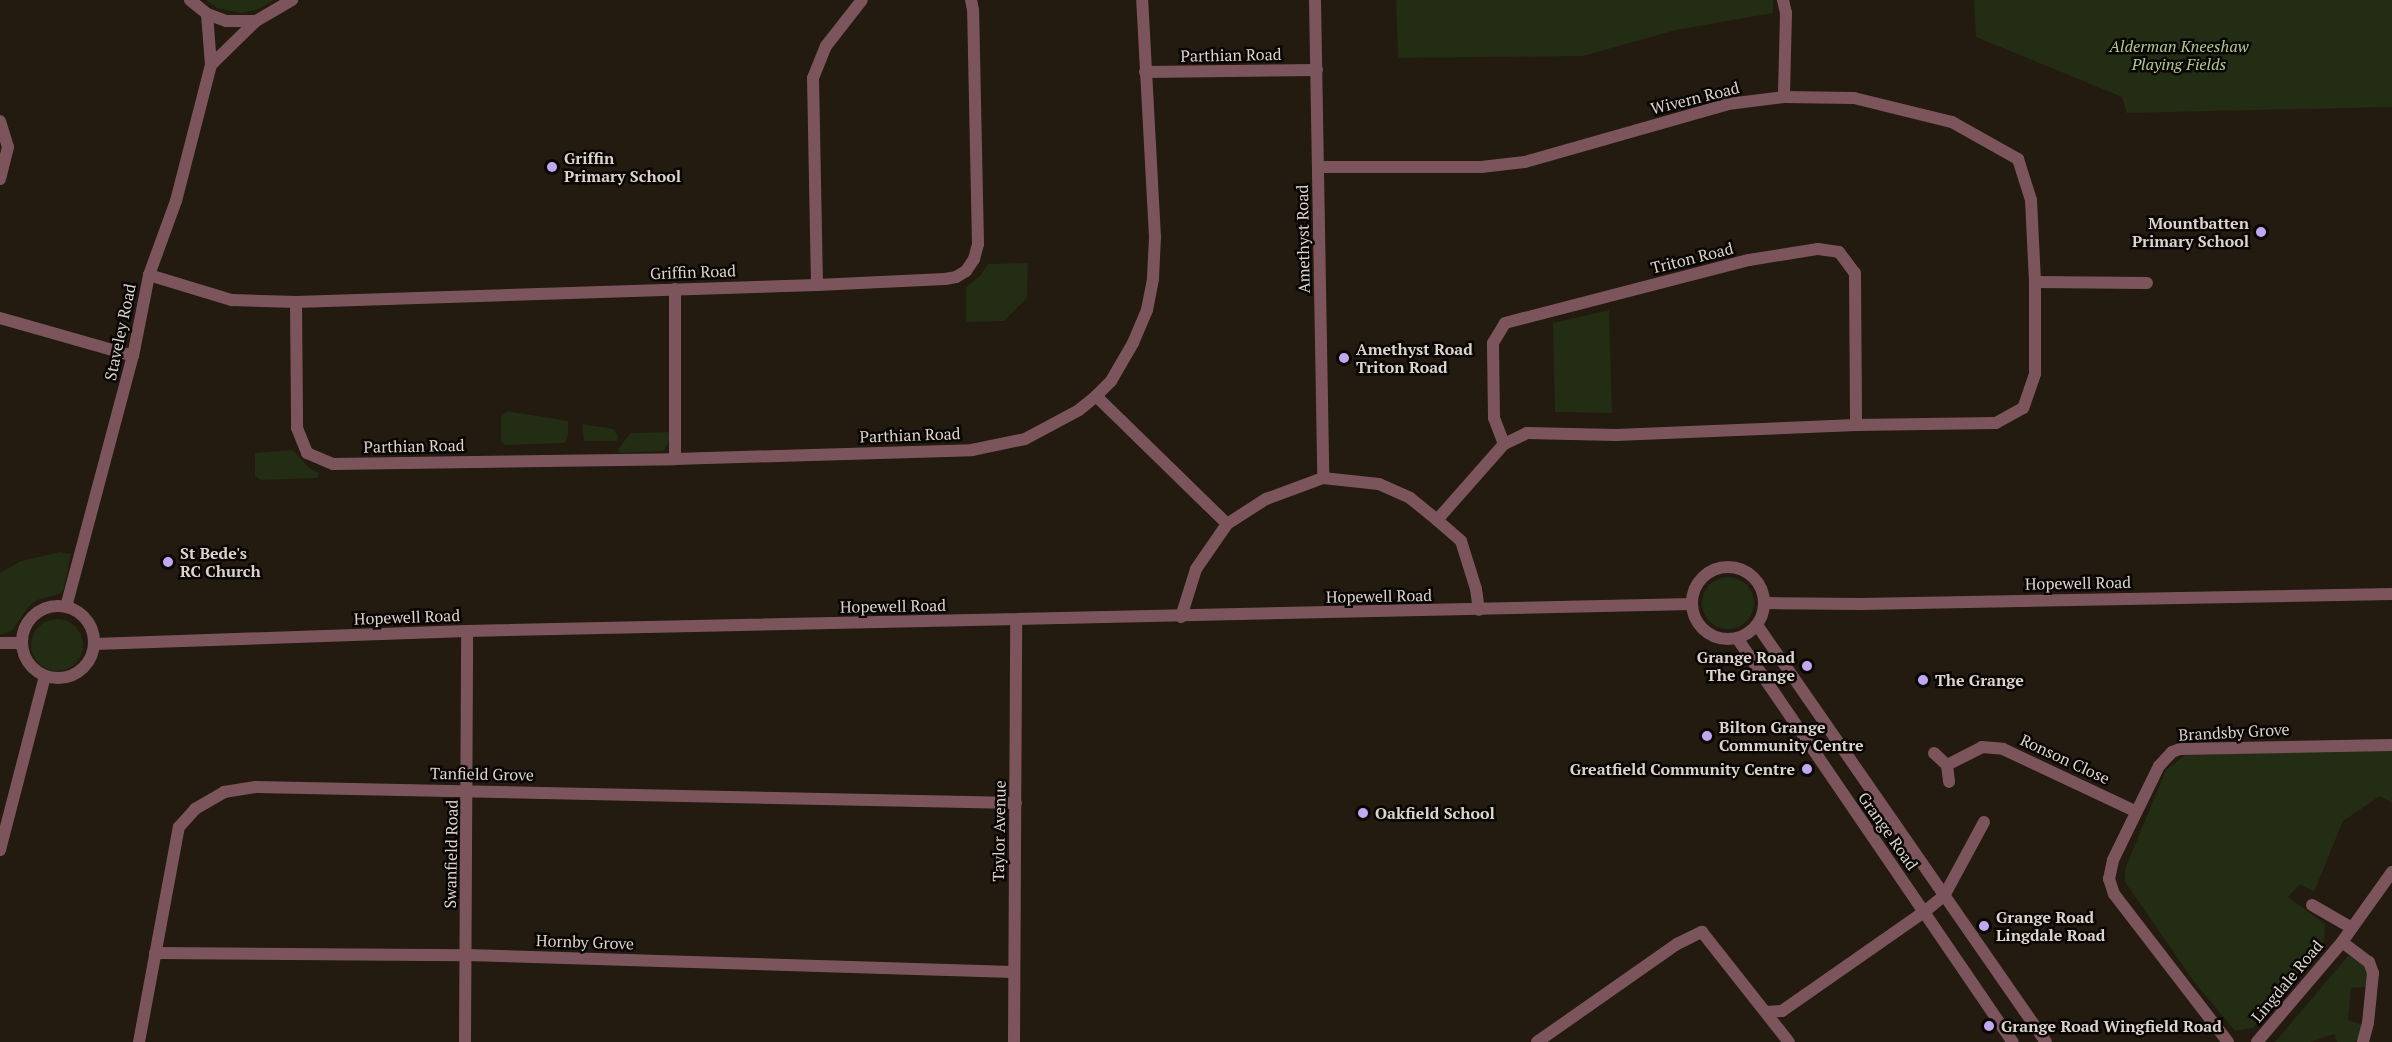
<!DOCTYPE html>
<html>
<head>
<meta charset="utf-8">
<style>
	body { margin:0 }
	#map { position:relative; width:2392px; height:1042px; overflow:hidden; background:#231a10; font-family:"PT Serif",serif }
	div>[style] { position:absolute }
	.green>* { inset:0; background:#222d13 }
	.round { border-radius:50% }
	.minor>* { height:12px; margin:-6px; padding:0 6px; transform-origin:6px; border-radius:6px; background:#7c555c }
	.tertiary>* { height:12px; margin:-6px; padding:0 6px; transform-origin:6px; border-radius:6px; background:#7c555c }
	.tertiary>.ring { margin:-6px; padding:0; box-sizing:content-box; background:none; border:12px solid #7c555c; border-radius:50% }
	.dots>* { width:16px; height:16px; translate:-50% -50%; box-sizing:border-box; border:3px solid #090603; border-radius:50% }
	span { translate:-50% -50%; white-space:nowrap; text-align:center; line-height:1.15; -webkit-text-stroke:5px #090603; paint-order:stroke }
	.park-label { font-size:16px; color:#afcb8f; font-style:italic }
	.street-label { font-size:16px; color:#dbd4ce }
	.poi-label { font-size:16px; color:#dbd4ce; font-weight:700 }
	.left { translate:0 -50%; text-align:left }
	.right { translate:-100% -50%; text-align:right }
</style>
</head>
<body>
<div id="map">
	<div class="green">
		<i style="clip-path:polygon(206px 0,274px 0,258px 9px,242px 13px,217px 8px)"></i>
		<i style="clip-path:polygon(1396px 0,1773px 0,1773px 13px,1676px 30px,1583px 56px,1398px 58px)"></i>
		<i style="clip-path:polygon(1974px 0,2392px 0,2392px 107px,2127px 113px,2122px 97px,1976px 37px)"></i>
		<i style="clip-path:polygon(1028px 263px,1027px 298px,1004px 321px,966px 322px,966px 287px,980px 276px,988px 264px)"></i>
		<i style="clip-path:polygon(1609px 310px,1612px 413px,1555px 412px,1553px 323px)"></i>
		<i style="clip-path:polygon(507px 411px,568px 421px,568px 434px,565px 443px,505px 445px,501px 441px,501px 417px)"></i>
		<i style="clip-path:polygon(582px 424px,613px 429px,619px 438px,617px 441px,584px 441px)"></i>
		<i style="clip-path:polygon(674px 432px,664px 451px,619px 453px,618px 450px,630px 433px)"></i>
		<i style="clip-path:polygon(293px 450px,309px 468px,319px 473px,318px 478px,261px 480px,255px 476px,255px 453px)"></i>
		<i style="clip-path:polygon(60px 552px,71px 554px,64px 588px,60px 594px,37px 600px,29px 606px,12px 631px,0 635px,0 573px,21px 561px)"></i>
		<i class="round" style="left:1702px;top:577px;width:52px;height:52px"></i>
		<i class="round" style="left:31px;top:619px;width:52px;height:52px"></i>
		<i style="clip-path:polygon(2392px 748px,2392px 803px,2380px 796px,2343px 821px,2314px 892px,2300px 884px,2288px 897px,2325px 924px,2324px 942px,2317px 955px,2253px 1028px,2235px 1031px,2195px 983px,2125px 882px,2125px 869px,2166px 770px,2185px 755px)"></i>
		<i style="clip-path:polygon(2348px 956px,2356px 957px,2368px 972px,2366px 987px,2351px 988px,2348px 1020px,2361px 1024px,2363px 1029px,2359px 1038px,2355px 1042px,2337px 1042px,2334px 1034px,2311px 1042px,2275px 1042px)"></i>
	</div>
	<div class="minor">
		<i style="left:1315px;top:0;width:478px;rotate:89deg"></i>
		<i style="left:1783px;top:0;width:13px;rotate:77deg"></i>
		<i style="left:1786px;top:13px;width:84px;rotate:91.4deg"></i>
		<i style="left:1145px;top:72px;width:172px;rotate:-0.7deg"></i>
		<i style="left:0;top:121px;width:27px;rotate:73deg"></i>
		<i style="left:8px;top:147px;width:33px;rotate:104deg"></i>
		<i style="left:1319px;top:167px;width:162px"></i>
		<i style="left:1481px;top:167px;width:44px;rotate:-6.5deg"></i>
		<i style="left:1525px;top:162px;width:211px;rotate:-15.9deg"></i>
		<i style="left:1728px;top:104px;width:56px;rotate:-7.1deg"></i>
		<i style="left:1784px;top:97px;width:70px;rotate:0.8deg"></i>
		<i style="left:1854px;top:98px;width:101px;rotate:13.8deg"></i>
		<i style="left:1952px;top:122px;width:76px;rotate:29.3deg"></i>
		<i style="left:2018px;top:159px;width:43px;rotate:72.4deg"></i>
		<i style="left:2031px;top:200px;width:82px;rotate:87.2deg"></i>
		<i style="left:2035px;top:282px;width:92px;rotate:90deg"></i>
		<i style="left:2035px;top:374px;width:36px;rotate:109deg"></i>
		<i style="left:2023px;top:408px;width:31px;rotate:151deg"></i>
		<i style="left:1996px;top:423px;width:140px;rotate:179.2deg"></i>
		<i style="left:1856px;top:425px;width:240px;rotate:177.6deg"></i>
		<i style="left:1616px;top:435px;width:89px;rotate:-178.7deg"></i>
		<i style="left:1527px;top:433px;width:25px;rotate:154deg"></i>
		<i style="left:1504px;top:444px;width:101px;rotate:131.4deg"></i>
		<i style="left:149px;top:275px;width:87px;rotate:16.8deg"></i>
		<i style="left:232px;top:300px;width:64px;rotate:1.8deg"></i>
		<i style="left:296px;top:302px;width:521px;rotate:-1.87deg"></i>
		<i style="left:817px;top:285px;width:128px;rotate:-2.7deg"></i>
		<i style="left:945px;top:279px;width:11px;rotate:-10deg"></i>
		<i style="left:956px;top:277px;width:12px;rotate:-31deg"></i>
		<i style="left:966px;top:271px;width:14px;rotate:-56deg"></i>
		<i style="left:974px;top:259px;width:16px;rotate:-75deg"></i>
		<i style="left:978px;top:244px;width:234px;rotate:-91.2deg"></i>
		<i style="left:973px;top:10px;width:10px;rotate:-101deg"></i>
		<i style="left:2035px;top:282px;width:112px;rotate:0.5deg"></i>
		<i style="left:817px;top:285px;width:207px;rotate:-91.1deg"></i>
		<i style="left:813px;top:78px;width:35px;rotate:-68deg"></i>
		<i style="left:826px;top:46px;width:58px;rotate:-52deg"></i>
		<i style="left:675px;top:289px;width:170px;rotate:90deg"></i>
		<i style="left:296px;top:302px;width:126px;rotate:89.5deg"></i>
		<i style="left:297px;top:428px;width:27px;rotate:68deg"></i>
		<i style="left:307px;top:453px;width:28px;rotate:23deg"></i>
		<i style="left:333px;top:464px;width:342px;rotate:-0.8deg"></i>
		<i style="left:675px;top:459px;width:297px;rotate:-1.7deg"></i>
		<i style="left:972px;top:450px;width:54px;rotate:-11.7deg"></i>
		<i style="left:1025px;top:439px;width:61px;rotate:-28.2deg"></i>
		<i style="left:1079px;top:410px;width:22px;rotate:-39deg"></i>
		<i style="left:1096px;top:396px;width:21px;rotate:-45deg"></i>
		<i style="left:1111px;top:381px;width:44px;rotate:-59.9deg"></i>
		<i style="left:1133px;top:343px;width:36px;rotate:-67deg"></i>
		<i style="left:1147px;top:310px;width:33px;rotate:-79deg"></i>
		<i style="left:1153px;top:278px;width:41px;rotate:-87.2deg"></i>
		<i style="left:1155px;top:237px;width:237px;rotate:-93.1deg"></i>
		<i style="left:0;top:318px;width:138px;rotate:15.9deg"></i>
		<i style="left:1096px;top:396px;width:183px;rotate:44.3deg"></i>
		<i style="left:1504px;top:444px;width:28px;rotate:-111deg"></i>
		<i style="left:1494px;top:418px;width:75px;rotate:-90.8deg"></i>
		<i style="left:1493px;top:343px;width:23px;rotate:-59deg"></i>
		<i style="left:1505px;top:323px;width:252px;rotate:-14.5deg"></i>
		<i style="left:1749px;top:260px;width:70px;rotate:-9.1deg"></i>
		<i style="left:1818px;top:249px;width:21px;rotate:8deg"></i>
		<i style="left:1839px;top:252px;width:26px;rotate:53deg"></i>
		<i style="left:1855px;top:273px;width:152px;rotate:89.6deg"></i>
		<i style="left:1764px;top:603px;width:97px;rotate:0.6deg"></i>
		<i style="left:1861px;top:604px;width:531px;rotate:-1.08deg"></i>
		<i style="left:1181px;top:617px;width:50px;rotate:-72.6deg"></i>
		<i style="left:1196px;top:569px;width:55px;rotate:-55.4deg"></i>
		<i style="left:1227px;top:524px;width:46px;rotate:-32.7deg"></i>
		<i style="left:1266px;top:499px;width:61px;rotate:-20.2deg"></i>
		<i style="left:1323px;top:478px;width:56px;rotate:6.1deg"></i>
		<i style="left:1379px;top:484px;width:34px;rotate:24deg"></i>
		<i style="left:1410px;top:498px;width:35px;rotate:39deg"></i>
		<i style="left:1437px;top:520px;width:32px;rotate:41deg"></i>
		<i style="left:1461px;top:541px;width:50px;rotate:72.6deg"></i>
		<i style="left:1476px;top:589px;width:21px;rotate:82deg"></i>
		<i style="left:1934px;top:753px;width:18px;rotate:43deg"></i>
		<i style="left:1947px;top:765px;width:17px;rotate:83deg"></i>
		<i style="left:1947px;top:765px;width:39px;rotate:-27deg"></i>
		<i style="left:1982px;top:747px;width:21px;rotate:5deg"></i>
		<i style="left:2003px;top:749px;width:146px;rotate:25.2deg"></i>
		<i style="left:1944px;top:896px;width:84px;rotate:-61.6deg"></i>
		<i style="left:2312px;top:905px;width:46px;rotate:29.9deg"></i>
		<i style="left:2342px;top:942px;width:34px;rotate:37deg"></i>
		<i style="left:2369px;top:962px;width:12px;rotate:70deg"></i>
		<i style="left:2373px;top:973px;width:50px;rotate:95.7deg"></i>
		<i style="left:2368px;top:1023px;width:20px;rotate:105deg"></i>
		<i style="left:155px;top:953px;width:311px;rotate:0.4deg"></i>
		<i style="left:466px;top:955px;width:547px;rotate:1.78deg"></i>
		<i style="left:1767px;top:1012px;width:15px;rotate:-4deg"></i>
		<i style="left:1782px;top:1011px;width:173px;rotate:-34.9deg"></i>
		<i style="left:139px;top:1042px;width:219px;rotate:-79.5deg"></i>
		<i style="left:179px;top:827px;width:24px;rotate:-48deg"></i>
		<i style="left:195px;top:809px;width:34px;rotate:-30deg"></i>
		<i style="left:224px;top:792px;width:32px;rotate:-9deg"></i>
		<i style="left:256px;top:787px;width:760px;rotate:1.21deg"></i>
		<i style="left:465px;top:1042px;width:411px;rotate:-89.7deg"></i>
		<i style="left:1014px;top:1042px;width:422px;rotate:-89.7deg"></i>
		<i style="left:1537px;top:1042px;width:171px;rotate:-35deg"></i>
		<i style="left:1677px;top:944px;width:28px;rotate:-26deg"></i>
		<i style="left:1702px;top:932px;width:140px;rotate:51.7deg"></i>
		<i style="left:2228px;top:1042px;width:187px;rotate:-127.6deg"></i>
		<i style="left:2114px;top:894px;width:16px;rotate:-108deg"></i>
		<i style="left:2109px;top:879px;width:19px;rotate:-78deg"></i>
		<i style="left:2113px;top:860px;width:105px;rotate:-63.9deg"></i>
		<i style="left:2159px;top:766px;width:19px;rotate:-47deg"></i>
		<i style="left:2172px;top:752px;width:9px;rotate:-21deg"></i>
		<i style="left:2180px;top:749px;width:212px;rotate:-1.1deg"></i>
		<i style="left:2257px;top:1042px;width:131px;rotate:-49.6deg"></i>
		<i style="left:2342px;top:942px;width:86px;rotate:-54.5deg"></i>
	</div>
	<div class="tertiary">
		<i style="left:190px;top:0;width:22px;rotate:39deg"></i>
		<i style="left:207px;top:14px;width:20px;rotate:20deg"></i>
		<i style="left:226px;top:21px;width:30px"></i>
		<i style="left:256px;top:21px;width:42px;rotate:-30.3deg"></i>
		<i style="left:211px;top:65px;width:63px;rotate:-44.4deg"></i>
		<i class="ring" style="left:1692px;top:567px;width:60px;height:60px"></i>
		<i class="ring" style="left:22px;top:606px;width:60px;height:60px"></i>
		<i style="left:66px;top:607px;width:260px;rotate:-75.1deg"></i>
		<i style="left:133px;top:356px;width:83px;rotate:-78.8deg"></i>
		<i style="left:149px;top:275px;width:79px;rotate:-70deg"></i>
		<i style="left:176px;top:201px;width:140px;rotate:-75.6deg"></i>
		<i style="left:211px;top:65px;width:51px;rotate:-94.5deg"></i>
		<i style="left:1757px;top:625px;width:507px;rotate:55.28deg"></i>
		<i style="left:1737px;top:638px;width:489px;rotate:55.7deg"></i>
		<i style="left:0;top:643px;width:21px"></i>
		<i style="left:95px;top:644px;width:372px;rotate:-2deg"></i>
		<i style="left:467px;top:631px;width:1225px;rotate:-1.26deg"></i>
		<i style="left:0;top:850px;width:180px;rotate:-75.5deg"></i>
		<i style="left:1924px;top:912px;width:26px;rotate:-39deg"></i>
	</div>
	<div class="dots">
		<i style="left:552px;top:167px;background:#c1a8f3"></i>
		<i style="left:2261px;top:232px;background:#c1a8f3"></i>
		<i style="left:1344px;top:358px;background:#c1a8f3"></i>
		<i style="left:168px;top:562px;background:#c1a8f3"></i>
		<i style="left:1807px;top:666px;background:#c1a8f3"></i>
		<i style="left:1923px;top:680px;background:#c1a8f3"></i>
		<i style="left:1707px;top:736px;background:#c1a8f3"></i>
		<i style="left:1807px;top:769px;background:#c1a8f3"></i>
		<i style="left:1363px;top:813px;background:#c1a8f3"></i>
		<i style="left:1984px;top:926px;background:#c1a8f3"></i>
		<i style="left:1989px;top:1026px;background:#c1a8f3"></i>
	</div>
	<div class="park-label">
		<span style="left:2179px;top:55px">Alderman Kneeshaw<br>Playing Fields</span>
	</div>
	<div class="street-label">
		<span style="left:1231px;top:55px;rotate:-1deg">Parthian Road</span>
		<span style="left:1695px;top:98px;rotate:-14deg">Wivern Road</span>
		<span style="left:1303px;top:239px;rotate:-91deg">Amethyst Road</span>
		<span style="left:1692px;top:258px;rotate:-14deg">Triton Road</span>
		<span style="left:693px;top:272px;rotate:-2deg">Griffin Road</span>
		<span style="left:120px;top:332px;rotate:-78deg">Staveley Road</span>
		<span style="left:910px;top:435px;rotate:-2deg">Parthian Road</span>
		<span style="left:414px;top:446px;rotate:-1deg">Parthian Road</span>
		<span style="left:2078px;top:583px;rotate:-1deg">Hopewell Road</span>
		<span style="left:1379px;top:596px;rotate:-1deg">Hopewell Road</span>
		<span style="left:893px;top:606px;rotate:-1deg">Hopewell Road</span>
		<span style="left:407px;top:617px;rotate:-2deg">Hopewell Road</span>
		<span style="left:2234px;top:732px;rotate:-3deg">Brandsby Grove</span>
		<span style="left:2065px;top:759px;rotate:25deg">Ronson Close</span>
		<span style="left:482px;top:774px;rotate:1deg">Tanfield Grove</span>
		<span style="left:999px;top:831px;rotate:-89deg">Taylor Avenue</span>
		<span style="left:1888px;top:831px;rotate:55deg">Grange Road</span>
		<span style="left:451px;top:854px;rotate:-89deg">Swanfield Road</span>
		<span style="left:585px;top:942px;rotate:2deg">Hornby Grove</span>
		<span style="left:2287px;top:981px;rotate:-50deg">Lingdale Road</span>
	</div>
	<div class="poi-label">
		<span class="left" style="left:564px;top:167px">Griffin<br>Primary School</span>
		<span class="right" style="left:2249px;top:232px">Mountbatten<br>Primary School</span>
		<span class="left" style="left:1356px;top:358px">Amethyst Road<br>Triton Road</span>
		<span class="left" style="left:180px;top:562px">St Bede's<br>RC Church</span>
		<span class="right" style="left:1795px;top:666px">Grange Road<br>The Grange</span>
		<span class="left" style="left:1935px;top:680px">The Grange</span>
		<span class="left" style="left:1719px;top:736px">Bilton Grange<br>Community Centre</span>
		<span class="right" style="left:1795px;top:769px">Greatfield Community Centre</span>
		<span class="left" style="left:1375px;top:813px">Oakfield School</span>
		<span class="left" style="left:1996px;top:926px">Grange Road<br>Lingdale Road</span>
		<span class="left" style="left:2001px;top:1026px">Grange Road Wingfield Road</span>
	</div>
</div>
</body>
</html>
